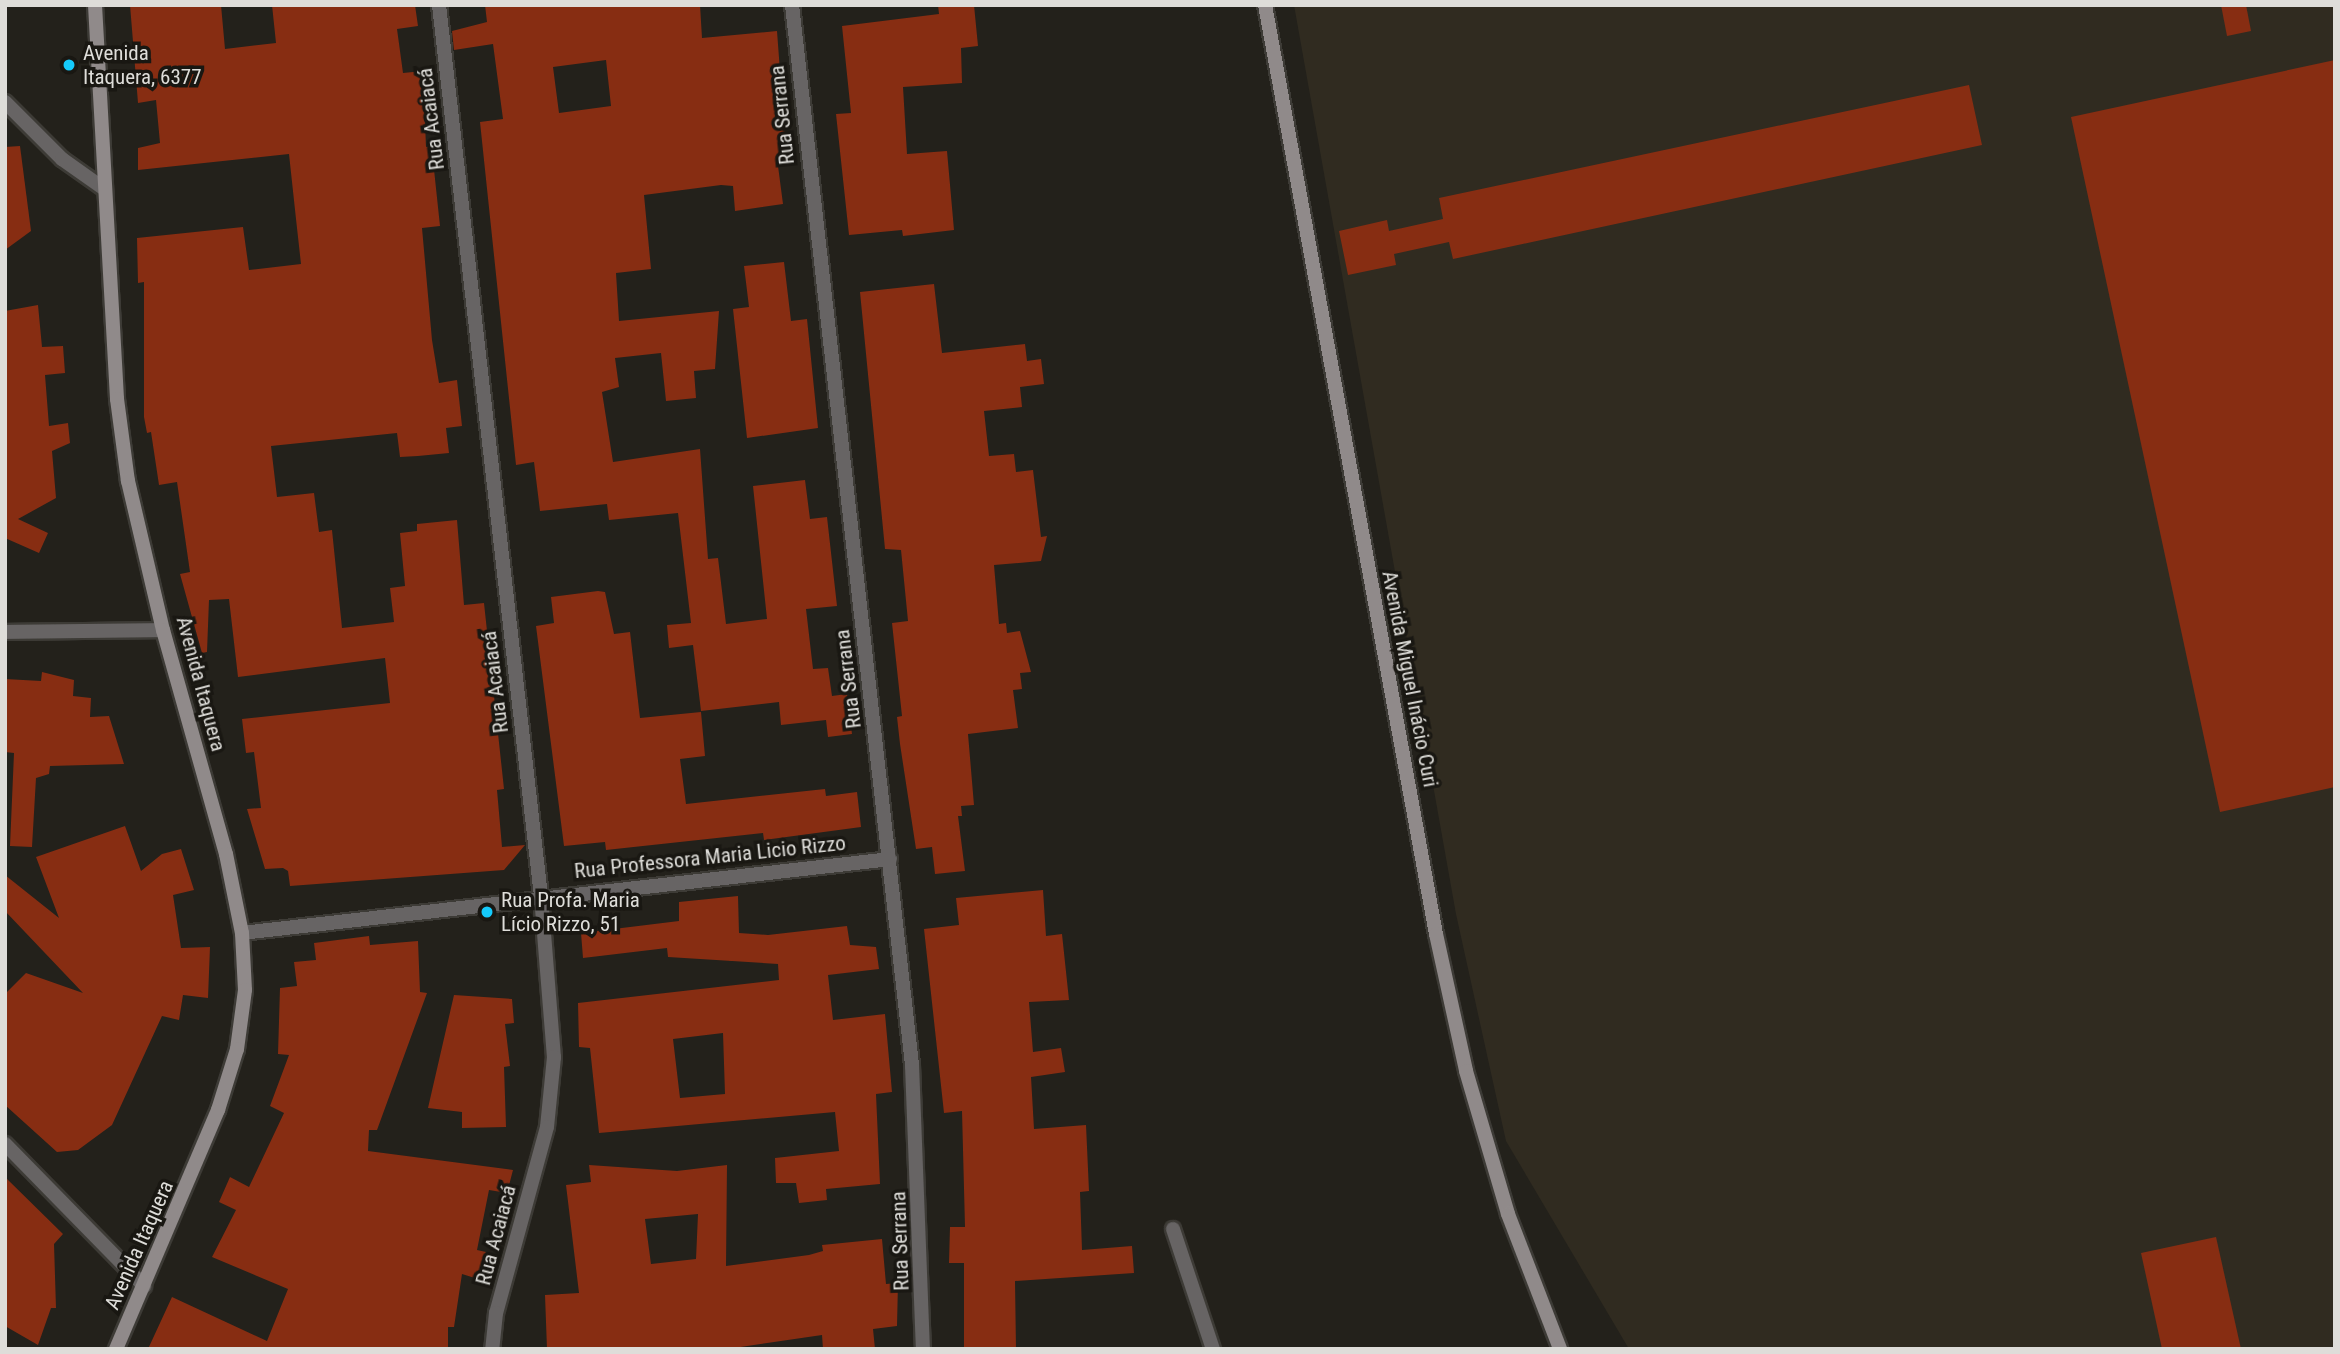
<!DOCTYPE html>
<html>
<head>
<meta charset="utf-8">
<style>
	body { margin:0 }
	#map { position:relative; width:2340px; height:1354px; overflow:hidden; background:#23211b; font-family:"Roboto Condensed",sans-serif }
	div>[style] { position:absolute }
	.built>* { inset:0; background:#302b20 }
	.building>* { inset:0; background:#872d12 }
	.roads { filter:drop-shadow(2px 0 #3d3b36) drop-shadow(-2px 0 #3d3b36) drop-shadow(0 2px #3d3b36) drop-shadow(0 -2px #3d3b36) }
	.street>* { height:14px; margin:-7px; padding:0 7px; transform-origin:7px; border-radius:7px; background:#676464 }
	.secondary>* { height:14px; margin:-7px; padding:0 7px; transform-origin:7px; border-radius:7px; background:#908a8a }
	.dots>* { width:19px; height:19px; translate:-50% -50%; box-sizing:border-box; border:4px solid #191712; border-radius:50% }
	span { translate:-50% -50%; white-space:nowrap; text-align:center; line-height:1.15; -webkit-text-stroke:7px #191712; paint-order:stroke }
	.poi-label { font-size:21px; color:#deddd9 }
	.left { translate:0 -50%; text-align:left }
	.street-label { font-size:21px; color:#deddd9 }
	.frame { position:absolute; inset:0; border:7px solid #deddd9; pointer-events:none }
</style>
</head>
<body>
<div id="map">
	<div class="built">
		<i style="clip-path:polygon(1294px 5px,2335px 5px,2335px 1349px,1629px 1349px,1506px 1141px,1456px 914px)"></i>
	</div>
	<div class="building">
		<i style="clip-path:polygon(130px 5px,221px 5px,225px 49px,276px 43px,272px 5px,415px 5px,418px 26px,397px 29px,403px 73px,423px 71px,426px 147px,431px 146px,433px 160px,440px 226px,422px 228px,432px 340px,439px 383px,457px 380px,462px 426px,446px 428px,449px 453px,418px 456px,400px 457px,397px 433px,271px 446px,277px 497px,314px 493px,319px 532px,332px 530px,342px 628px,394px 622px,390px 588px,405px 586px,400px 533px,417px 531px,417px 524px,457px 520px,464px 605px,484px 603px,504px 789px,497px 790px,502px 847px,525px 845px,504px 870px,290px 886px,288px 871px,283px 868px,265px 869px,247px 809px,261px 808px,254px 752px,246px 753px,242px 719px,390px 703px,385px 658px,238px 677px,229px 599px,209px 600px,207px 652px,202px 653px,180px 574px,190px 572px,177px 482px,159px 485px,151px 432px,147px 433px,144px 417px,144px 282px,138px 283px,137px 238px,243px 227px,249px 270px,301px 264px,296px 219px,289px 154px,138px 170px,138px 148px,160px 143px,156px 100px,138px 103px)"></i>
		<i style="clip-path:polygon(evenodd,485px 5px,700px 5px,702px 38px,777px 31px,787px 165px,778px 166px,783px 204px,735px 211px,733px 186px,721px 185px,644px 195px,651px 269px,616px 273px,619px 321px,719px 311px,715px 369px,694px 371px,696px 398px,666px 401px,661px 353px,615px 358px,619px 387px,602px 392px,613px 462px,700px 449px,708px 559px,718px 558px,726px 624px,767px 619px,753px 486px,805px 480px,810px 519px,827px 517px,837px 606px,806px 609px,813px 669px,828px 668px,832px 696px,847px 694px,852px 734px,828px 737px,826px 720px,781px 725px,779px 702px,701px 711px,693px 645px,669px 648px,667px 625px,691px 623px,678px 513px,609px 520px,607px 504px,540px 511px,534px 462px,516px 465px,480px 122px,503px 119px,493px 44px,454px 50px,452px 31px,487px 22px,485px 5px,606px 60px,611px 106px,559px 113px,553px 67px,606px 60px)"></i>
		<i style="clip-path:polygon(938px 5px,974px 5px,978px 46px,961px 48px,962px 83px,903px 87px,907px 154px,947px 151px,954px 230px,903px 236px,902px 230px,849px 235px,836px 114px,851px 113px,842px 26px,939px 14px)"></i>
		<i style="clip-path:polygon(2221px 5px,2246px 5px,2251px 31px,2227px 36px)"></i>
		<i style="clip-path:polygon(2335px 60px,2335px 787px,2220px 812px,2071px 117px)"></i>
		<i style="clip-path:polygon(1969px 85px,1982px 145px,1453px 259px,1449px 242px,1394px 254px,1396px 265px,1348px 275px,1339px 231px,1387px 220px,1389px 231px,1443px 219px,1439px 198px)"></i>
		<i style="clip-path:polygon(20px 146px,31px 231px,5px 250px,5px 147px)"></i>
		<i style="clip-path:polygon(784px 262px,791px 321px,807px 319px,818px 428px,747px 438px,733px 309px,749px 307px,744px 266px)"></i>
		<i style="clip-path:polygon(934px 284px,942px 353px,1025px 344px,1027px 361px,1041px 359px,1044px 384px,1020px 387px,1022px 407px,984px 411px,989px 456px,1014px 454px,1016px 472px,1033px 470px,1041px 537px,1047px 536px,1041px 561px,994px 565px,999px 624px,1006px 623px,1007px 633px,1020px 631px,1031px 672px,1020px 673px,1022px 689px,1013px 690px,1018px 728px,968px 734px,974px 805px,961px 806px,962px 816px,958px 816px,965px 871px,935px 874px,932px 847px,916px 849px,900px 744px,897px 717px,902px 716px,892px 623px,908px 621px,901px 550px,885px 549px,860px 292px)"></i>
		<i style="clip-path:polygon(38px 305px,42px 347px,63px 346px,65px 373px,45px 375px,49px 426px,68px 423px,70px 443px,52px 451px,56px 498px,18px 519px,48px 533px,39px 553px,5px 538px,5px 311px)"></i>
		<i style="clip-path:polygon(598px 591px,605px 592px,614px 634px,630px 632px,640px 718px,701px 712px,705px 756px,680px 759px,686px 804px,825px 789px,826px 796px,857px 792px,861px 827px,764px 840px,763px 833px,606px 850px,605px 842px,564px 846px,536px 626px,554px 623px,551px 597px)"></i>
		<i style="clip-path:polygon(42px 672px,74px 680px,73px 696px,91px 698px,90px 717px,109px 716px,124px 764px,50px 766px,49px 774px,36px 778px,32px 847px,10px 846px,14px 753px,5px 752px,5px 679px,41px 681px)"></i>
		<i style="clip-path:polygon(125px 826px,141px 871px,162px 854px,181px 849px,194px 890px,173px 895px,181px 948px,210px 947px,208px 998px,183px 995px,179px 1020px,162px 1016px,112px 1125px,78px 1150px,57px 1152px,5px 1105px,5px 994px,26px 973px,83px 993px,5px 911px,5px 875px,59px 918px,36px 857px)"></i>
		<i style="clip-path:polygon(1043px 890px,1046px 936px,1062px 934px,1069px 1000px,1029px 1002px,1033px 1052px,1061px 1048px,1065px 1072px,1031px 1077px,1034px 1129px,1086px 1125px,1089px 1191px,1080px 1192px,1082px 1250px,1132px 1246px,1134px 1273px,1015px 1281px,1016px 1349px,964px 1349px,964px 1263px,949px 1263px,950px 1227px,965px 1227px,962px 1111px,944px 1113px,924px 929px,959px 925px,956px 898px)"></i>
		<i style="clip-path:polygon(evenodd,738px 896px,739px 933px,768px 935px,847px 926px,850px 945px,876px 947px,879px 969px,828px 975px,833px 1020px,885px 1014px,892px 1092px,876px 1094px,880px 1184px,826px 1189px,827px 1200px,799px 1203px,796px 1183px,776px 1183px,775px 1158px,839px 1151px,835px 1112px,599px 1133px,590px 1048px,579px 1047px,578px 1003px,779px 980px,778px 964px,668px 957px,667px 948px,583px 958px,581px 933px,679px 921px,679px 902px,738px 896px,723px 1033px,725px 1094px,680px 1098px,673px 1039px,723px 1033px)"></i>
		<i style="clip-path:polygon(369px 936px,370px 945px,418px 941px,420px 992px,427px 993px,377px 1130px,369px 1130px,368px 1151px,513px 1170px,507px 1193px,489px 1190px,477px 1250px,486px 1252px,478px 1279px,462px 1274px,454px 1327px,448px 1327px,448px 1349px,148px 1349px,172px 1297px,267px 1341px,288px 1289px,212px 1257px,236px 1210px,219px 1202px,230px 1177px,249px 1187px,284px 1113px,270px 1106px,289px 1055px,278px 1054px,280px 988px,297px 986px,294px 962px,316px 960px,314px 943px)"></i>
		<i style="clip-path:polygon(454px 995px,512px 999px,514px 1023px,505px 1024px,510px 1066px,504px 1067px,506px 1127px,462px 1128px,462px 1112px,428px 1108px)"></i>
		<i style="clip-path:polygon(evenodd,589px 1165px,677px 1171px,727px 1165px,726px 1266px,809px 1255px,823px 1251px,822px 1245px,882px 1239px,886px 1284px,898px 1283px,897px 1326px,873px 1329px,875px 1349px,823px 1349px,822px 1335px,727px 1349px,547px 1349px,545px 1295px,579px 1293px,566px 1185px,591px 1182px,589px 1165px,698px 1214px,696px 1259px,651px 1264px,645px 1219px,698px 1214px)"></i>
		<i style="clip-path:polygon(5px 1177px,63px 1234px,54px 1244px,56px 1308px,51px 1308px,38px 1345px,5px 1326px)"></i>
		<i style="clip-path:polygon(2216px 1237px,2241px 1349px,2162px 1349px,2141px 1253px)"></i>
	</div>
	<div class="roads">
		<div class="street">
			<i style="left:439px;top:5px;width:897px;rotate:83.47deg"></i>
			<i style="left:541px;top:896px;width:162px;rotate:85.4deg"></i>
			<i style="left:554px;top:1057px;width:70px;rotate:95.7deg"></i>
			<i style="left:547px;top:1127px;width:193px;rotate:105.3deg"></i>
			<i style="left:496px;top:1313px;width:36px;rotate:96deg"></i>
			<i style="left:792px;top:5px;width:1067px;rotate:83.54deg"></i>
			<i style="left:912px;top:1065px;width:284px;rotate:87.8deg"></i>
			<i style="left:5px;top:102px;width:81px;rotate:45deg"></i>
			<i style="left:62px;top:159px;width:50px;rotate:35.3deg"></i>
			<i style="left:5px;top:632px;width:158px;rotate:-0.7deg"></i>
			<i style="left:242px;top:933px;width:652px;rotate:-6.51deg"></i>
			<i style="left:5px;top:1144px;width:199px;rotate:45.6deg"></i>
			<i style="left:1173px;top:1229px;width:126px;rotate:71.6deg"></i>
		</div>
		<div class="secondary">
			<i style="left:95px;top:5px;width:395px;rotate:86.8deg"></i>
			<i style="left:117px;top:399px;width:83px;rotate:82.4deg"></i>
			<i style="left:128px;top:481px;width:153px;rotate:76.8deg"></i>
			<i style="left:163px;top:630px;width:233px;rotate:74.3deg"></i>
			<i style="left:226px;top:854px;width:81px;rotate:78.6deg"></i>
			<i style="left:242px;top:933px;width:57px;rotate:87deg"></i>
			<i style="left:245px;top:990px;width:60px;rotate:97.7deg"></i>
			<i style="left:237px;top:1049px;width:64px;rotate:107.3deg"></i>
			<i style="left:218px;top:1110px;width:260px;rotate:113.1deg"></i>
			<i style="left:1265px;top:5px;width:945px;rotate:79.57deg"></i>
			<i style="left:1436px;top:934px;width:140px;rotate:77.6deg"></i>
			<i style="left:1466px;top:1071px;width:149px;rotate:73.6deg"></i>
			<i style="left:1508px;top:1214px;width:145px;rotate:68.9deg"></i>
		</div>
	</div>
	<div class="dots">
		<i style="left:69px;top:65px;background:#15cafb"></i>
		<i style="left:487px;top:912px;background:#15cafb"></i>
	</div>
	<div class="poi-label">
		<span class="left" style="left:83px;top:65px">Avenida<br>Itaquera, 6377</span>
		<span class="left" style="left:501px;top:912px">Rua Profa. Maria<br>Lício Rizzo, 51</span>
	</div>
	<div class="street-label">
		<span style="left:782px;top:115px;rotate:-96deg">Rua Serrana</span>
		<span style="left:431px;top:119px;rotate:-97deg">Rua Acaiacá</span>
		<span style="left:848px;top:679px;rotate:-97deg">Rua Serrana</span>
		<span style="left:1410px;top:679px;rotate:79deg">Avenida Miguel Inácio Curi</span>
		<span style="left:495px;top:682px;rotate:-97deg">Rua Acaiacá</span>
		<span style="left:201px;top:684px;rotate:75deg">Avenida Itaquera</span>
		<span style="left:710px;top:857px;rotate:-6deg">Rua Professora Maria Licio Rizzo</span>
		<span style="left:496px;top:1235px;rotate:-75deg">Rua Acaiacá</span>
		<span style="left:900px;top:1241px;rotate:-92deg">Rua Serrana</span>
		<span style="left:139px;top:1245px;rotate:-66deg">Avenida Itaquera</span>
	</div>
	<div class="frame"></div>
</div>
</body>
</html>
